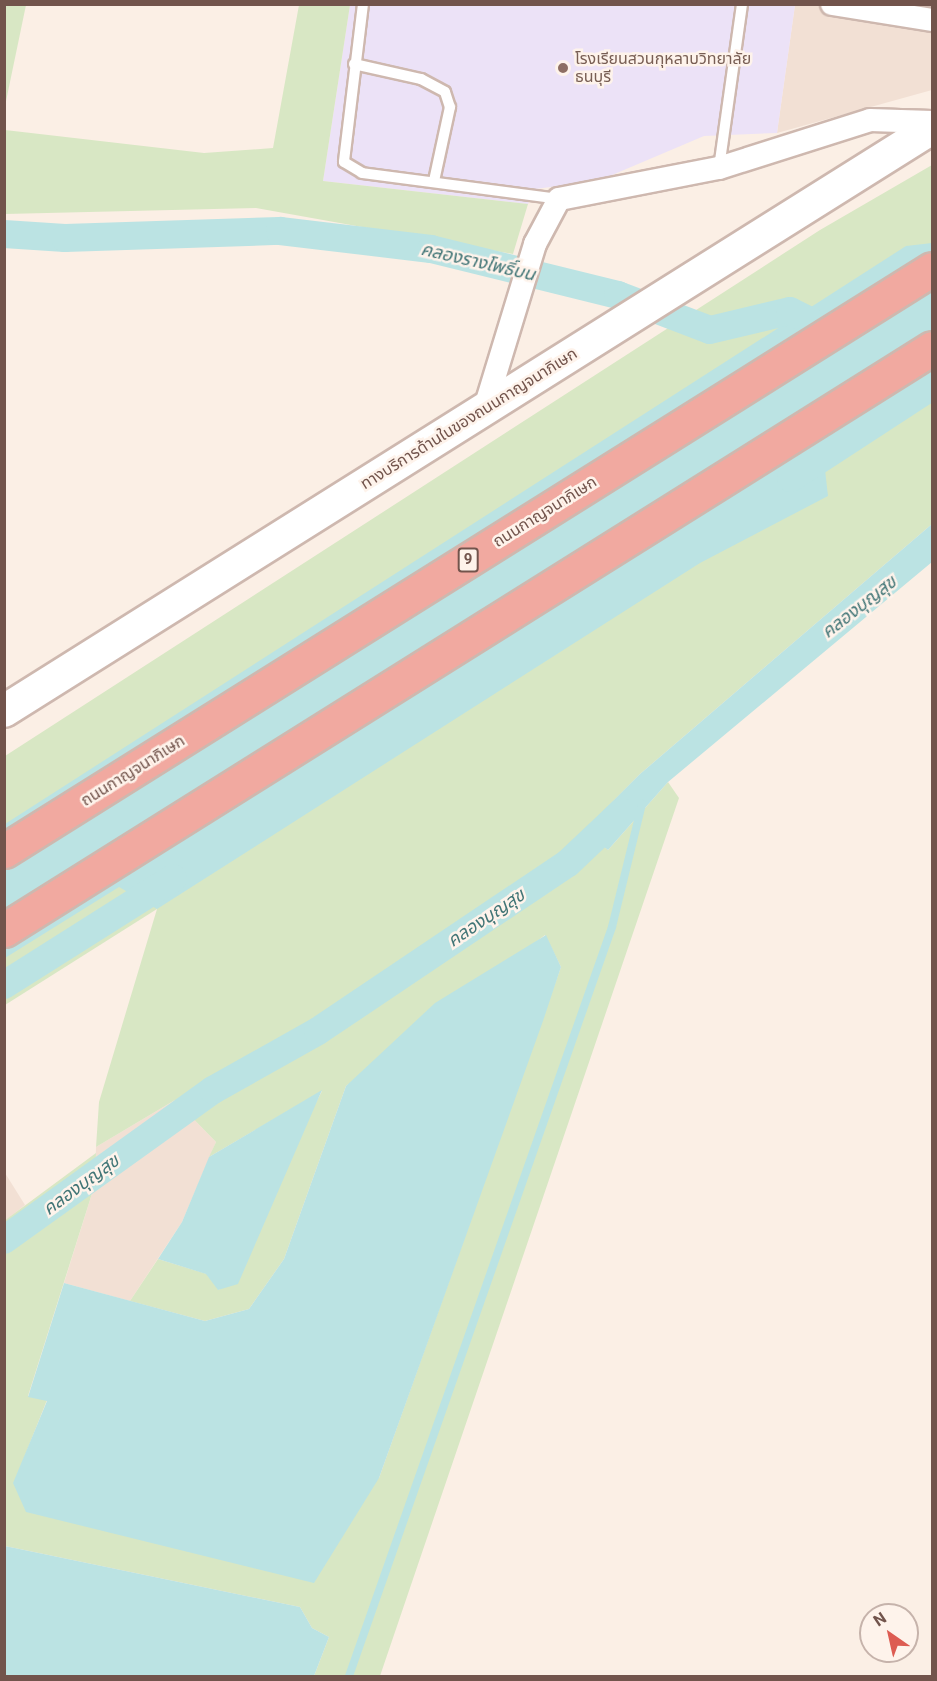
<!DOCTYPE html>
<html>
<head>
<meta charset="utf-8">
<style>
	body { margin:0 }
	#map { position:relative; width:937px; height:1681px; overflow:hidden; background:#fbefe5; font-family:Roboto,"Noto Sans Thai",sans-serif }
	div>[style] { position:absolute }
	.residential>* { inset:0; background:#f2e0d4 }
	.education>* { inset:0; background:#ece2f7 }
	.green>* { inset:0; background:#d8e7c4 }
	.water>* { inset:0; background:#bbe3e3 }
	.stream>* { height:8px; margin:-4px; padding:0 4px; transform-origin:4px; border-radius:4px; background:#bbe3e3 }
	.canal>* { height:28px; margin:-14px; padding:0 14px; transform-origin:14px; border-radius:14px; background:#bbe3e3 }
	.roads { filter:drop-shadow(2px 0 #ceb8af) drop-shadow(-2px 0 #ceb8af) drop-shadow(0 2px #ceb8af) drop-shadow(0 -2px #ceb8af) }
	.lane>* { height:10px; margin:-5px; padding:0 5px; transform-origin:5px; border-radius:5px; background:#fff }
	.street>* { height:22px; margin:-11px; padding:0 11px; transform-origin:11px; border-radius:11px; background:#fff }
	.secondary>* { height:32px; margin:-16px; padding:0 16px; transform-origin:16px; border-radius:16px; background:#fff }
	.highway>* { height:33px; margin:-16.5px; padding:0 16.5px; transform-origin:16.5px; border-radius:16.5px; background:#f1a9a0 }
	.dots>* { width:16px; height:16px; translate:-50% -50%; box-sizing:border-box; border:3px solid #fef3eb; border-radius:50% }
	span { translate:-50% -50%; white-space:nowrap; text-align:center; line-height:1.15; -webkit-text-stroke:5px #fef3eb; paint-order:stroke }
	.shield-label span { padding:2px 4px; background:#fef3eb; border:2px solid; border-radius:4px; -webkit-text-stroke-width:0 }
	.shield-label { font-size:15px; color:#72544c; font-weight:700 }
	.education-label { font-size:16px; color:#785e54 }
	.left { translate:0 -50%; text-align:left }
	.street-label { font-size:16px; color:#72544c }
	.water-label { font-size:18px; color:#417576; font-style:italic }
	.frame { position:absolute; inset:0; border:6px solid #72544c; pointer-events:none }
	.north { position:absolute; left:859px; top:1603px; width:60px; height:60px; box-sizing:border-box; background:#fef3eb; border:2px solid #c6b3ab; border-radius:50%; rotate:326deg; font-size:16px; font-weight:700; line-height:24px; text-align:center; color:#72544c }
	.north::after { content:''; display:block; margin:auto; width:21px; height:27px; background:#dd5c52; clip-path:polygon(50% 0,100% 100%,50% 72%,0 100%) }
</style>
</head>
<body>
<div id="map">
	<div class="residential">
		<i style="clip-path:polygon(795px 5px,932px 5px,932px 90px,777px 133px)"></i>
		<i style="clip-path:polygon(175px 1100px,216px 1142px,182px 1222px,130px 1301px,64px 1283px,95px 1184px,96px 1147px)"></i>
		<i style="clip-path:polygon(5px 1173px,25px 1205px,5px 1221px,4px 1221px)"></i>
	</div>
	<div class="education">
		<i style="clip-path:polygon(350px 5px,795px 5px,777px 133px,704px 136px,598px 181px,535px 189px,528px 204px,323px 181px)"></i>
	</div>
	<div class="green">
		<i style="clip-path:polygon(5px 4px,26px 5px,5px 106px,4px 5px)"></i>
		<i style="clip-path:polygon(299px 5px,350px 5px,323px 181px,528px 204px,513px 254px,256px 208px,5px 214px,5px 130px,204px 153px,273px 148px)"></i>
		<i style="clip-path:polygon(932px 165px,932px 524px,640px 774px,584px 831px,608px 850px,668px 782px,679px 798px,380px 1676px,314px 1676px,329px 1637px,312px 1628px,300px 1607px,5px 1546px,4px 1221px,96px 1153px,95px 1184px,28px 1396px,47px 1400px,14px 1483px,379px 1478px,561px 967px,545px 935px,346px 1086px,284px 1259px,249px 1309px,205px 1321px,130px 1301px,158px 1259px,207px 1274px,219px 1290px,322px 1091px,209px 1157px,216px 1142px,175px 1100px,96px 1147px,99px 1102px,157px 909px,5px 1005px,5px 756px,820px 230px)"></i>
	</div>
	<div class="water">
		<i style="clip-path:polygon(932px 243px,932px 381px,823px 452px,828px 496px,700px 563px,157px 909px,119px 887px,5px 958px,5px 824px,906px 246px)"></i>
		<i style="clip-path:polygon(932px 524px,932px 562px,668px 782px,608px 850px,583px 831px,640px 774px)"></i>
		<i style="clip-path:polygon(546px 935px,561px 967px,543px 1021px,379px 1478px,314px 1583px,26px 1512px,13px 1483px,47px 1401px,28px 1397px,64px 1283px,205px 1321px,249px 1309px,284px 1259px,346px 1086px,435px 1003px)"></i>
		<i style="clip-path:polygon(322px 1090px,238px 1284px,218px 1290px,206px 1274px,158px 1259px,182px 1222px,209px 1157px)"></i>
		<i style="clip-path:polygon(5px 1546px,300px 1607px,312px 1628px,329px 1637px,314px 1676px,5px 1676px)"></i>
	</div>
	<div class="stream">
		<i style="left:349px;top:1676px;width:794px;rotate:-70.65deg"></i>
		<i style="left:612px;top:927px;width:127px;rotate:-76.3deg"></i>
	</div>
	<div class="canal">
		<i style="left:4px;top:234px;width:61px;rotate:3.8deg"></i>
		<i style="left:65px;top:238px;width:215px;rotate:-1.9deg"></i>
		<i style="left:280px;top:231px;width:152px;rotate:6.8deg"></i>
		<i style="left:431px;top:249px;width:193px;rotate:13.8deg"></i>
		<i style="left:618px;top:295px;width:98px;rotate:20.8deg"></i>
		<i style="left:710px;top:330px;width:82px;rotate:-13.4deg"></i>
		<i style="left:790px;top:311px;width:49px;rotate:26.6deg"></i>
		<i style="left:791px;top:478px;width:168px;rotate:-33.1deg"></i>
		<i style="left:4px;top:985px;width:200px;rotate:-32.3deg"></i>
		<i style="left:4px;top:1240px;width:257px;rotate:-35.7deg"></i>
		<i style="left:213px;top:1090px;width:120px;rotate:-29.3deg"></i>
		<i style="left:318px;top:1031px;width:301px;rotate:-33.9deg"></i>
		<i style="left:568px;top:863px;width:74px;rotate:-43.4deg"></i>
	</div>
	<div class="roads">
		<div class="lane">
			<i style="left:363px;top:4px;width:159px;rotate:96.9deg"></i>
			<i style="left:344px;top:162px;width:21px;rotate:31deg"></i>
			<i style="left:362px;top:173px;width:199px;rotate:7.5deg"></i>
			<i style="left:354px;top:64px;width:69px;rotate:12.6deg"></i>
			<i style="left:421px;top:79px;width:27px;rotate:28deg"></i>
			<i style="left:445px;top:92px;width:16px;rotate:72deg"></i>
			<i style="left:450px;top:107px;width:76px;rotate:102.2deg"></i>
			<i style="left:719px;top:168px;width:166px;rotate:-82deg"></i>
		</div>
		<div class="street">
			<i style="left:832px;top:4px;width:101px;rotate:9.1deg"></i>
			<i style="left:484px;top:411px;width:175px;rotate:-73deg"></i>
			<i style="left:535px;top:244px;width:51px;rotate:-61.9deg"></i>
			<i style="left:559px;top:199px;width:163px;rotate:-11deg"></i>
			<i style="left:719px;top:168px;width:158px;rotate:-17.6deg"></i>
			<i style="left:870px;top:120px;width:62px;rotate:1.8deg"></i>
		</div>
		<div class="secondary">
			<i style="left:4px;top:711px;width:1096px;rotate:-32.14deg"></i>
		</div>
		<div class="highway">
			<i style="left:4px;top:851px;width:1095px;rotate:-32.09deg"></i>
			<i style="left:4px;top:930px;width:1095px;rotate:-32.09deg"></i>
		</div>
	</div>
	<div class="dots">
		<i style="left:563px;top:68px;background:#8d6e63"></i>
	</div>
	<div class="shield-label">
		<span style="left:468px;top:560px">9</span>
	</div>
	<div class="education-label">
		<span class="left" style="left:575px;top:68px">โรงเรียนสวนกุหลาบวิทยาลัย<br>ธนบุรี</span>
	</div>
	<div class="street-label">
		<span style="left:469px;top:419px;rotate:-32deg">ทางบริการด้านในของถนนกาญจนาภิเษก</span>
		<span style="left:545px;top:512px;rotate:-32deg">ถนนกาญจนาภิเษก</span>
		<span style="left:133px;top:771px;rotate:-32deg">ถนนกาญจนาภิเษก</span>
	</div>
	<div class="water-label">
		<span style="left:478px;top:262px;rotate:13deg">คลองรางโพธิ์บน</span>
		<span style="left:859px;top:607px;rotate:-38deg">คลองบุญสุข</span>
		<span style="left:486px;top:918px;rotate:-34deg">คลองบุญสุข</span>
		<span style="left:81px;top:1185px;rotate:-36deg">คลองบุญสุข</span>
	</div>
	<div class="frame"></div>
	<div class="north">N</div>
</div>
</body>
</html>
